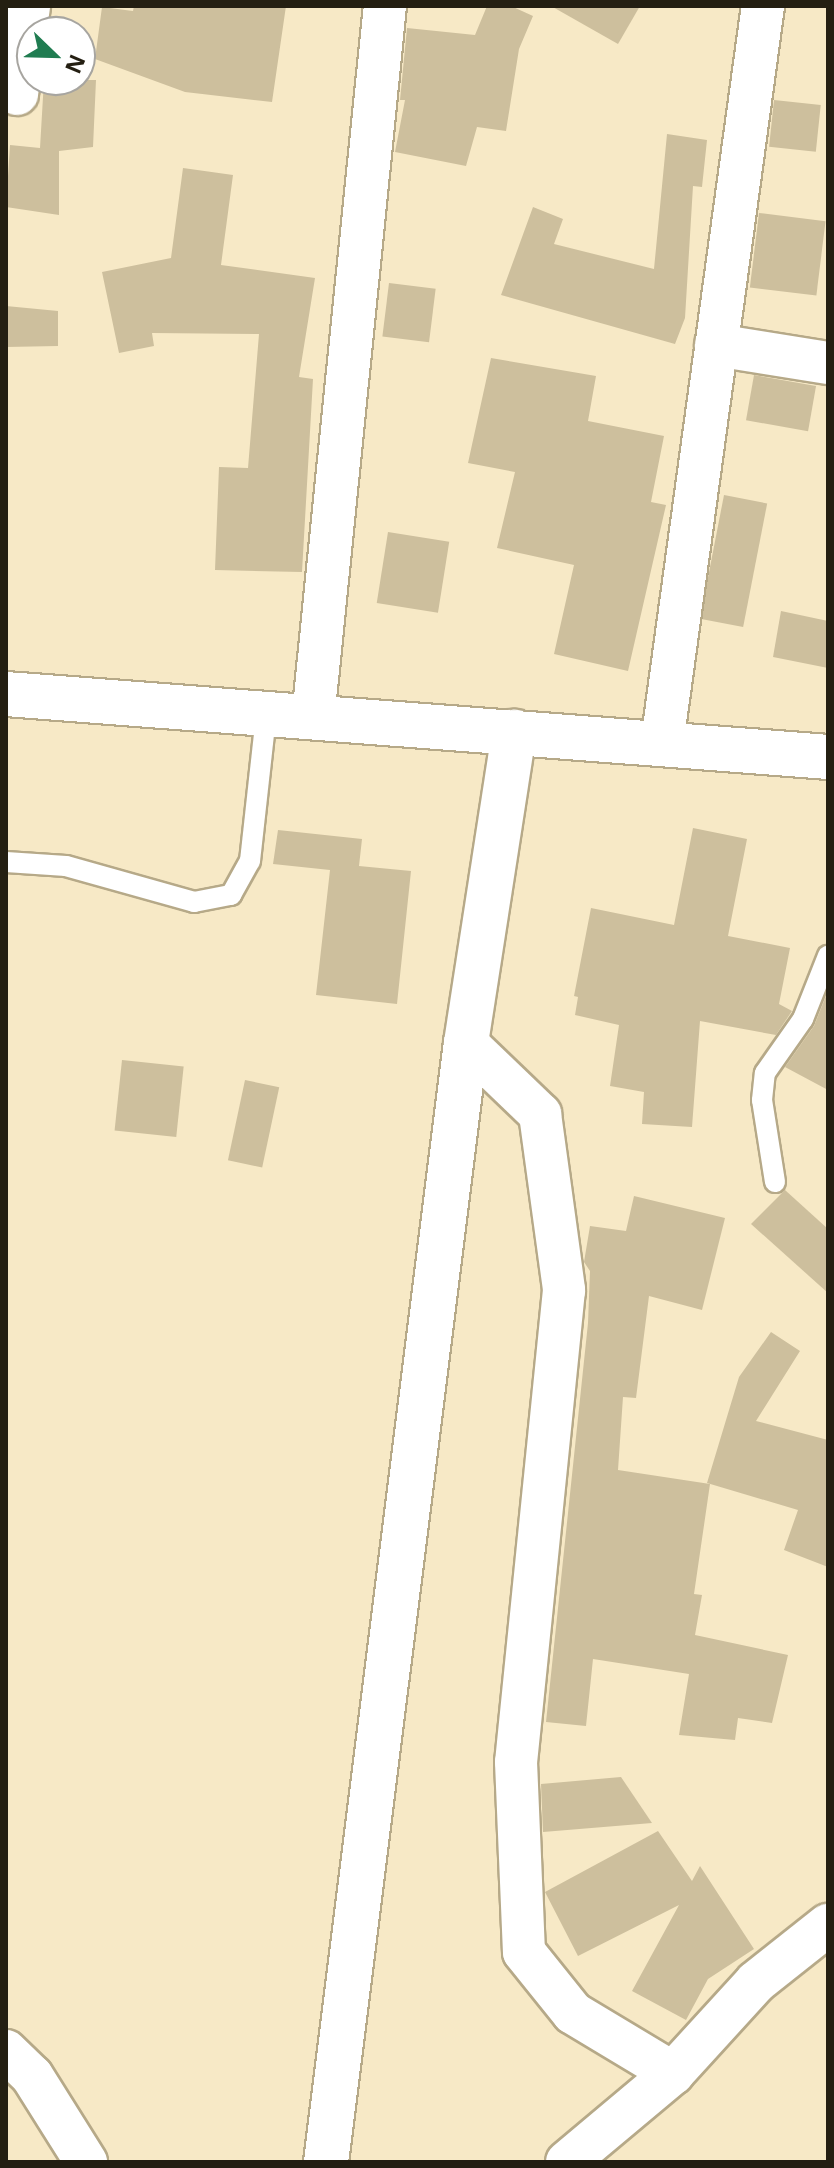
<!DOCTYPE html>
<html>
<head>
<meta charset="utf-8">
<style>
	body { margin:0 }
	#map { position:relative; width:834px; height:2168px; overflow:hidden; background:#f7e9c6; font-family:"Open Sans",sans-serif }
	div>[style] { position:absolute }
	.building>* { inset:0; background:#cdbf9d; transform-origin:0 0 }
	.roads { filter:drop-shadow(2px 0 #b6a988) drop-shadow(-2px 0 #b6a988) drop-shadow(0 2px #b6a988) drop-shadow(0 -2px #b6a988) }
	.service>* { height:20px; margin:-10px; padding:0 10px; transform-origin:10px; border-radius:10px; background:#fff }
	.minor>* { height:42px; margin:-21px; padding:0 21px; transform-origin:21px; border-radius:21px; background:#fff }
	.tertiary>* { height:44px; margin:-22px; padding:0 22px; transform-origin:22px; border-radius:22px; background:#fff }
	.secondary>* { height:44px; margin:-22px; padding:0 22px; transform-origin:22px; border-radius:22px; background:#fff }
	span { translate:-50% -50%; white-space:nowrap; text-align:center; line-height:1.15; -webkit-text-stroke:6px #fff; paint-order:stroke }
	.frame { position:absolute; inset:0; border:8px solid #241f12; pointer-events:none }
	.north { position:absolute; left:16px; top:16px; width:80px; height:80px; box-sizing:border-box; background:#fff; border:2px solid #a7a5a0; border-radius:50%; rotate:113deg; font-size:22px; font-weight:700; line-height:32px; text-align:center; color:#241f12 }
	.north::after { content:''; display:block; margin:auto; width:28px; height:36px; background:#207c51; clip-path:polygon(50% 0,100% 100%,50% 72%,0 100%) }
</style>
</head>
<body>
<div id="map">
	<div class="building">
		<i style="clip-path:polygon(134px 6px,286px 6px,272px 102px,185px 92px,95px 59px,102px 7px,133px 11px)"></i>
		<i style="clip-path:polygon(487px 6px,511px 6px,533px 16px,519px 49px,506px 131px,477px 127px,466px 166px,395px 152px,405px 100px,400px 100px,407px 28px,475px 35px)"></i>
		<i style="clip-path:polygon(551px 6px,640px 6px,618px 44px)"></i>
		<i style="clip-path:polygon(44px 80px,96px 80px,93px 147px,59px 151px,59px 215px,6px 207px,10px 145px,40px 148px)"></i>
		<i style="left:774px;top:100px;width:47px;height:47px;rotate:6deg"></i>
		<i style="clip-path:polygon(667px 134px,707px 140px,702px 187px,693px 186px,685px 318px,675px 344px,501px 295px,533px 207px,563px 219px,554px 244px,654px 269px)"></i>
		<i style="clip-path:polygon(183px 168px,233px 175px,221px 265px,315px 278px,299px 377px,313px 379px,302px 572px,215px 570px,219px 467px,248px 468px,259px 334px,152px 333px,154px 346px,119px 353px,102px 272px,171px 258px)"></i>
		<i style="left:759px;top:213px;width:67px;height:75px;rotate:7deg"></i>
		<i style="left:389px;top:283px;width:47px;height:54px;rotate:7deg"></i>
		<i style="clip-path:polygon(6px 306px,58px 311px,58px 346px,6px 347px)"></i>
		<i style="clip-path:polygon(491px 358px,596px 376px,588px 421px,664px 436px,651px 502px,666px 505px,628px 671px,554px 654px,574px 565px,497px 548px,515px 472px,468px 463px)"></i>
		<i style="left:754px;top:375px;width:63px;height:46px;rotate:10deg"></i>
		<i style="left:724px;top:495px;width:44px;height:126px;rotate:11deg"></i>
		<i style="left:388px;top:532px;width:62px;height:72px;rotate:9deg"></i>
		<i style="clip-path:polygon(781px 611px,828px 621px,828px 668px,773px 657px)"></i>
		<i style="clip-path:polygon(693px 828px,747px 839px,728px 936px,790px 948px,779px 1004px,792px 1011px,776px 1035px,700px 1021px,692px 1127px,642px 1124px,644px 1092px,610px 1086px,619px 1025px,575px 1015px,578px 997px,574px 996px,591px 908px,674px 925px)"></i>
		<i style="clip-path:polygon(278px 830px,362px 839px,359px 866px,411px 871px,397px 1004px,316px 995px,330px 870px,273px 864px)"></i>
		<i style="clip-path:polygon(828px 991px,828px 1090px,785px 1067px,814px 1026px)"></i>
		<i style="left:122px;top:1060px;width:62px;height:71px;rotate:6deg"></i>
		<i style="left:245px;top:1080px;width:35px;height:82px;rotate:12deg"></i>
		<i style="clip-path:polygon(785px 1190px,828px 1229px,828px 1293px,751px 1224px)"></i>
		<i style="clip-path:polygon(634px 1196px,725px 1218px,702px 1310px,649px 1296px,636px 1398px,623px 1397px,618px 1470px,710px 1484px,694px 1594px,702px 1595px,695px 1635px,788px 1655px,772px 1723px,738px 1718px,735px 1740px,679px 1735px,689px 1674px,593px 1659px,586px 1726px,546px 1722px,588px 1323px,590px 1271px,584px 1262px,590px 1226px,626px 1231px)"></i>
		<i style="clip-path:polygon(771px 1332px,800px 1351px,756px 1421px,828px 1440px,828px 1567px,784px 1550px,798px 1510px,707px 1483px,739px 1377px)"></i>
		<i style="clip-path:polygon(621px 1777px,652px 1823px,543px 1832px,541px 1784px)"></i>
		<i style="clip-path:polygon(658px 1831px,692px 1881px,700px 1866px,754px 1949px,708px 1979px,686px 2020px,632px 1991px,679px 1905px,578px 1956px,545px 1892px)"></i>
	</div>
	<div class="roads">
		<div class="service">
			<i style="left:6px;top:862px;width:60px;rotate:3.8deg"></i>
			<i style="left:66px;top:866px;width:133px;rotate:15.7deg"></i>
			<i style="left:194px;top:902px;width:38px;rotate:-11deg"></i>
			<i style="left:231px;top:895px;width:39px;rotate:-61deg"></i>
			<i style="left:250px;top:861px;width:145px;rotate:-83.7deg"></i>
			<i style="left:775px;top:1182px;width:83px;rotate:-99deg"></i>
			<i style="left:762px;top:1100px;width:27px;rotate:-84deg"></i>
			<i style="left:765px;top:1073px;width:66px;rotate:-54.9deg"></i>
			<i style="left:803px;top:1019px;width:68px;rotate:-68.4deg"></i>
		</div>
		<div class="minor">
			<i style="left:17px;top:94px;width:89px;rotate:-82.2deg"></i>
			<i style="left:716px;top:345px;width:113px;rotate:9.1deg"></i>
			<i style="left:313px;top:718px;width:716px;rotate:-84.23deg"></i>
			<i style="left:662px;top:743px;width:744px;rotate:-82.2deg"></i>
			<i style="left:466px;top:1043px;width:103px;rotate:43.8deg"></i>
			<i style="left:540px;top:1114px;width:178px;rotate:82.2deg"></i>
			<i style="left:564px;top:1290px;width:474px;rotate:95.8deg"></i>
			<i style="left:516px;top:1762px;width:190px;rotate:87.6deg"></i>
			<i style="left:524px;top:1952px;width:78px;rotate:51.2deg"></i>
			<i style="left:573px;top:2013px;width:117px;rotate:31deg"></i>
			<i style="left:6px;top:2051px;width:36px;rotate:44deg"></i>
			<i style="left:32px;top:2076px;width:102px;rotate:57.9deg"></i>
			<i style="left:567px;top:2162px;width:138px;rotate:-40deg"></i>
			<i style="left:673px;top:2073px;width:123px;rotate:-47.6deg"></i>
			<i style="left:756px;top:1982px;width:92px;rotate:-38.4deg"></i>
		</div>
		<div class="tertiary">
			<i style="left:326px;top:2162px;width:1128px;rotate:-82.87deg"></i>
			<i style="left:466px;top:1043px;width:315px;rotate:-81.2deg"></i>
		</div>
		<div class="secondary">
			<i style="left:6px;top:694px;width:824px;rotate:4.38deg"></i>
		</div>
	</div>
	<div class="frame"></div>
	<div class="north">N</div>
</div>
</body>
</html>
